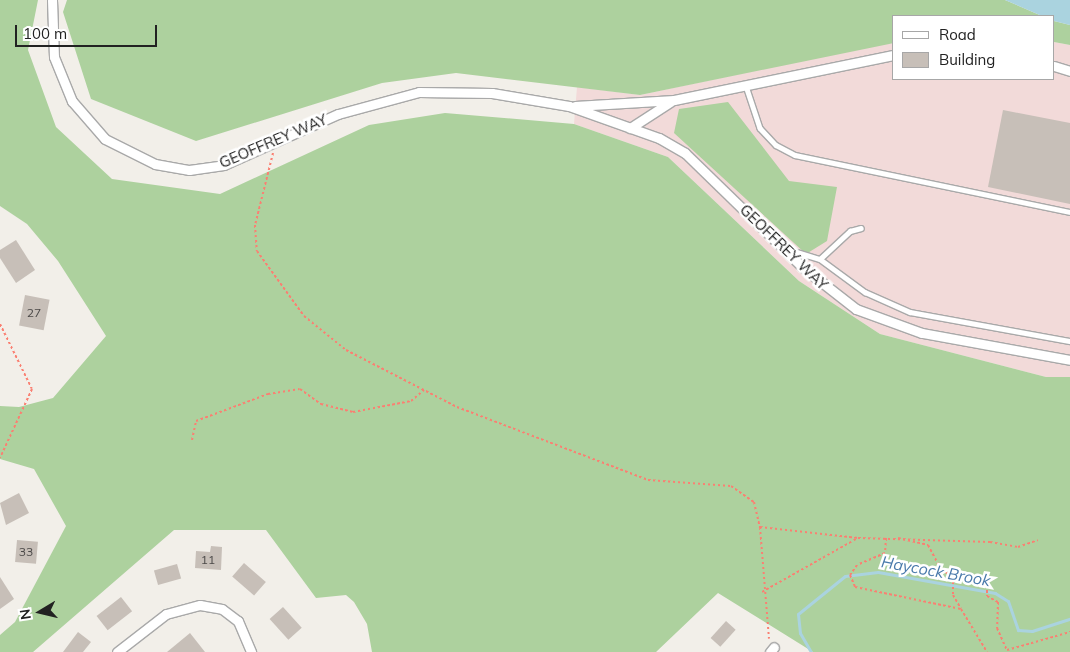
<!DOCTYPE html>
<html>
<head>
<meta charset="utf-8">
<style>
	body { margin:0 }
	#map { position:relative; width:1070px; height:652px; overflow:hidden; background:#f2efe9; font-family:Mulish,sans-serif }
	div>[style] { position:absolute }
	.commercial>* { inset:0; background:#f2dad9 }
	.forest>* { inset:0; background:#add19e }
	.water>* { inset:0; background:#aad3df }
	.stream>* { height:3px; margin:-1.5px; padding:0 1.5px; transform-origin:1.5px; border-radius:1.5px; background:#aad3df }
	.building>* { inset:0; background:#c7bfb8; transform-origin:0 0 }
	.path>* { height:2px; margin-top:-1px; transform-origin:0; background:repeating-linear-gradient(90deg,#fa8072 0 2.5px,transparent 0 5px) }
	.roads { filter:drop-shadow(1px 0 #a9a9a9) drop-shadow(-1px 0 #a9a9a9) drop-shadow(0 1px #a9a9a9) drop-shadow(0 -1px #a9a9a9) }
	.service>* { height:4.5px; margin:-2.25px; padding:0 2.25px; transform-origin:2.25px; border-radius:2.25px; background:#fff }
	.minor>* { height:9px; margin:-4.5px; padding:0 4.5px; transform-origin:4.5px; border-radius:4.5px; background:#fff }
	span { translate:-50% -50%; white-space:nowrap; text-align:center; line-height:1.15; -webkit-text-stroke:5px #fff; paint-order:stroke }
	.number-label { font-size:12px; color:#4b4948 }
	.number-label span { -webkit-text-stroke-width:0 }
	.street-label { font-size:15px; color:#222 }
	.water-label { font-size:16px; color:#4a7aab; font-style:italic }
	.legend { position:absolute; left:892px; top:15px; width:162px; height:65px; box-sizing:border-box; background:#fff; border:1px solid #a7a7a7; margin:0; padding:6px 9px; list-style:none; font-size:15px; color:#222 }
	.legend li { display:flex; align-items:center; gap:10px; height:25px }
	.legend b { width:25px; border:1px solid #a7a7a7 }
	.north { position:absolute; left:15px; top:587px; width:50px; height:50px; -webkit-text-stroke:4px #fff; paint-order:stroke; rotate:261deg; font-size:14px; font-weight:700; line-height:20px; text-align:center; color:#222 }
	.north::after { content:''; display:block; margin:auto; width:18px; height:22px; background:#222; clip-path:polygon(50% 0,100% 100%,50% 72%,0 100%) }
	.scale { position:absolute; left:15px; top:25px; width:142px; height:22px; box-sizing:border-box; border:2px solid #222; border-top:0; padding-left:6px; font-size:15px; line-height:18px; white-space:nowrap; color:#222; -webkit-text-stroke:4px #fff; paint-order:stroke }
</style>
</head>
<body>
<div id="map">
	<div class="commercial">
		<i style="clip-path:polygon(1054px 42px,1070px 45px,1070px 377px,1046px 377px,880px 334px,799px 281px,668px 157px,574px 124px,577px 87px,640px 95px,882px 44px,894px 43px,894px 79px,1054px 79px)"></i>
	</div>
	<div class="forest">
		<i style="clip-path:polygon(0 0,38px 0,28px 50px,56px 127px,112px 179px,220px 194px,369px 125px,445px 113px,574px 124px,668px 157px,799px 281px,880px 334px,1046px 377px,1070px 377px,1070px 652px,813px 652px,718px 593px,656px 652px,372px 652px,367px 624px,354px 602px,346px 595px,316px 598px,266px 530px,174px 530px,33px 652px,0 652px,0 635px,15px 622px,66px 526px,34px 469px,0 459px,0 406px,19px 407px,53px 398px,106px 336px,58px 261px,27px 224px,0 206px)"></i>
		<i style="clip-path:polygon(67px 0,1005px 0,1042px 16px,894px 16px,894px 43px,640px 95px,456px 73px,382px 83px,196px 141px,91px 99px,63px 12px)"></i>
		<i style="clip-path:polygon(1054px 21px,1070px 25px,1070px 45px,1054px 42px)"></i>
		<i style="clip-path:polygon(728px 102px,789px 181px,837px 187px,827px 241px,806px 254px,674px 133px,679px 109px)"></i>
	</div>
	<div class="water">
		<i style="clip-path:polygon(1005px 0,1070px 0,1070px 25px,1054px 21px,1054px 16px,1042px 16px)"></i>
	</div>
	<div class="stream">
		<i style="left:811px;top:652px;width:22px;rotate:-120deg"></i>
		<i style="left:800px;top:633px;width:19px;rotate:-96deg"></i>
		<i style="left:798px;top:614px;width:60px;rotate:-39deg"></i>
		<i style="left:845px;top:576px;width:33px;rotate:-7deg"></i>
		<i style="left:878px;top:572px;width:119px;rotate:10.2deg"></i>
		<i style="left:995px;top:593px;width:15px;rotate:32deg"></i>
		<i style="left:1008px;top:601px;width:31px;rotate:71deg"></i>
		<i style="left:1018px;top:630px;width:14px;rotate:4deg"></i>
		<i style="left:1032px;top:631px;width:40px;rotate:-18deg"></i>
	</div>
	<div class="building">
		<i style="clip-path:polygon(1003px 110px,1070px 123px,1070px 204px,988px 187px)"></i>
		<i style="clip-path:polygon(16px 240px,35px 270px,16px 283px,0 258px,0 250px)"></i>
		<i style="left:25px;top:295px;width:25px;height:31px;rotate:11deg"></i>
		<i style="clip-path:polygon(19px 493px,29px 513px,6px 525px,0 503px)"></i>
		<i style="left:17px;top:540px;width:21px;height:22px;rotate:5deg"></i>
		<i style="clip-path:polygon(211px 546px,222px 547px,221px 570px,195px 568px,196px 551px,210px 552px)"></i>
		<i style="left:244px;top:563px;width:29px;height:18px;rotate:41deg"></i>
		<i style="left:177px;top:564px;width:15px;height:24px;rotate:74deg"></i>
		<i style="clip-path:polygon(0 577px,14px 599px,0 609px)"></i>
		<i style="left:121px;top:597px;width:18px;height:31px;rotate:52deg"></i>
		<i style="left:283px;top:607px;width:28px;height:18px;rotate:48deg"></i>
		<i style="left:726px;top:621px;width:13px;height:23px;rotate:42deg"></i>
		<i style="clip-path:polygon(78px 632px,91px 642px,83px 652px,63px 652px)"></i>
		<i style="clip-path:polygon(190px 633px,205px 652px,167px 652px)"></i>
	</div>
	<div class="path">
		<i style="left:273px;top:153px;width:74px;rotate:104deg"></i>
		<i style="left:255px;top:225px;width:26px;rotate:86deg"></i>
		<i style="left:257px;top:251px;width:80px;rotate:54.1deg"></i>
		<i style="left:304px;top:316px;width:54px;rotate:39deg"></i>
		<i style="left:346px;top:350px;width:125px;rotate:27.2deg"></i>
		<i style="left:457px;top:407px;width:204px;rotate:20.9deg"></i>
		<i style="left:648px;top:480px;width:83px;rotate:4.1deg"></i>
		<i style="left:731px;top:486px;width:28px;rotate:35deg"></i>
		<i style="left:754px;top:502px;width:26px;rotate:77deg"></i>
		<i style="left:760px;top:527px;width:112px;rotate:85.4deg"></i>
		<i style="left:0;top:324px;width:72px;rotate:63.8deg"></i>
		<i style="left:32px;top:389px;width:76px;rotate:114.9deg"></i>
		<i style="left:192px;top:440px;width:19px;rotate:-78deg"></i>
		<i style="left:196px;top:421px;width:77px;rotate:-20.6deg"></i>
		<i style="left:268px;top:394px;width:32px;rotate:-9deg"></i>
		<i style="left:300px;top:389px;width:26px;rotate:36deg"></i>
		<i style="left:321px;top:404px;width:33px;rotate:14deg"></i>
		<i style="left:353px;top:412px;width:59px;rotate:-10.7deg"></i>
		<i style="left:411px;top:401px;width:17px;rotate:-40deg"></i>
		<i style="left:760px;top:527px;width:99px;rotate:6.4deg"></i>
		<i style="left:886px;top:538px;width:15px;rotate:94deg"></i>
		<i style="left:885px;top:553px;width:30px;rotate:157deg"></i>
		<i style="left:857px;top:565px;width:12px;rotate:125deg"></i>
		<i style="left:850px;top:575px;width:13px;rotate:67deg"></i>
		<i style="left:855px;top:587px;width:108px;rotate:11.7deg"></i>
		<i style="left:961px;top:609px;width:50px;rotate:58.8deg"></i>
		<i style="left:898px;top:538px;width:31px;rotate:13deg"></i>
		<i style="left:928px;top:545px;width:27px;rotate:62deg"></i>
		<i style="left:941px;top:569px;width:14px;rotate:34deg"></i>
		<i style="left:953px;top:577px;width:18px;rotate:90deg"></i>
		<i style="left:953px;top:595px;width:16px;rotate:60deg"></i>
		<i style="left:953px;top:577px;width:35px;rotate:13deg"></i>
		<i style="left:987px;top:585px;width:11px;rotate:90deg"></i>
		<i style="left:987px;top:596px;width:13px;rotate:29deg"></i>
		<i style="left:998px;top:602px;width:26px;rotate:92deg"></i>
		<i style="left:997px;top:628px;width:24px;rotate:66deg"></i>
		<i style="left:1007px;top:650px;width:66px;rotate:-15.9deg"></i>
		<i style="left:762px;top:592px;width:110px;rotate:-29.4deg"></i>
		<i style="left:858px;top:538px;width:132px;rotate:1.7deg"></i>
		<i style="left:990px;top:542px;width:28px;rotate:10deg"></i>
		<i style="left:1018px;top:547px;width:21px;rotate:-19deg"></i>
	</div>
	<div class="roads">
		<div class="service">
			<i style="left:746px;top:86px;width:44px;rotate:71.6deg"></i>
			<i style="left:760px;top:128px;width:23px;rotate:47deg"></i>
			<i style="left:776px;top:145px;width:21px;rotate:28deg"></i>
			<i style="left:795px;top:155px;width:281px;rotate:11.7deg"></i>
			<i style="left:787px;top:249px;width:34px;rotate:17deg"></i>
			<i style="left:820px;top:259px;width:41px;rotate:-43deg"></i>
			<i style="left:850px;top:231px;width:11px;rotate:-15deg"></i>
			<i style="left:820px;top:259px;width:56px;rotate:36.3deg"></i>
			<i style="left:865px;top:292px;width:49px;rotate:24deg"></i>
			<i style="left:910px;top:312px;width:163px;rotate:10.3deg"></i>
		</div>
		<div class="minor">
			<i style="left:52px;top:0;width:57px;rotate:88deg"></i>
			<i style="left:54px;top:57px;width:48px;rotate:67.8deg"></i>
			<i style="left:72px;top:101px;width:50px;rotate:49deg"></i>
			<i style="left:105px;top:139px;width:56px;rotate:26.6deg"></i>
			<i style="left:155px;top:164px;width:35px;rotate:10deg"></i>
			<i style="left:189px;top:170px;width:35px;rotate:-8deg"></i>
			<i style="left:224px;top:165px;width:125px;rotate:-24.1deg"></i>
			<i style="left:338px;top:114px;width:84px;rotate:-15.2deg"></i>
			<i style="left:419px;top:92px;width:73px;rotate:0.8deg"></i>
			<i style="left:492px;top:93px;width:78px;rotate:9.6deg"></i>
			<i style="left:569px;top:106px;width:96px;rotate:19.6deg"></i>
			<i style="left:659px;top:138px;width:30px;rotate:30deg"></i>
			<i style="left:685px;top:153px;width:162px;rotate:44.2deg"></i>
			<i style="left:801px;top:266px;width:70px;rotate:38deg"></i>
			<i style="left:856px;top:309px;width:70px;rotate:20deg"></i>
			<i style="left:922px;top:333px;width:150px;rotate:10.3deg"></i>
			<i style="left:1054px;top:66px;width:17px;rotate:17deg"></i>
			<i style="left:575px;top:106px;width:99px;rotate:-3.5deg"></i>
			<i style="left:674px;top:100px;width:225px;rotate:-11.6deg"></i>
			<i style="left:630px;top:128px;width:48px;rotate:-33deg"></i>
			<i style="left:117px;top:652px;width:62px;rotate:-37.8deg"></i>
			<i style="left:166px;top:614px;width:35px;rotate:-15deg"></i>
			<i style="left:200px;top:605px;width:22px;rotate:10deg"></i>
			<i style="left:222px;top:609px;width:20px;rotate:37deg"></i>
			<i style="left:238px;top:621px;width:34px;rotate:67deg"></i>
			<i style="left:770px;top:652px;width:6px;rotate:-51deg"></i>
		</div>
	</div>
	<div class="number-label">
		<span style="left:34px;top:313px">27</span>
		<span style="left:26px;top:552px">33</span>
		<span style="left:208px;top:560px">11</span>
	</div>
	<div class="street-label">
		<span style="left:273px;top:141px;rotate:-23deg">GEOFFREY WAY</span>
		<span style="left:784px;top:247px;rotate:44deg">GEOFFREY WAY</span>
	</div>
	<div class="water-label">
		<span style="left:936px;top:571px;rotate:10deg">Haycock Brook</span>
	</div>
	<ul class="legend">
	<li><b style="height:6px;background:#fff"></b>Road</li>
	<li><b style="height:14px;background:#c7bfb8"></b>Building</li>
	</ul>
	<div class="north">N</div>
	<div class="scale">100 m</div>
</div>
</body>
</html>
